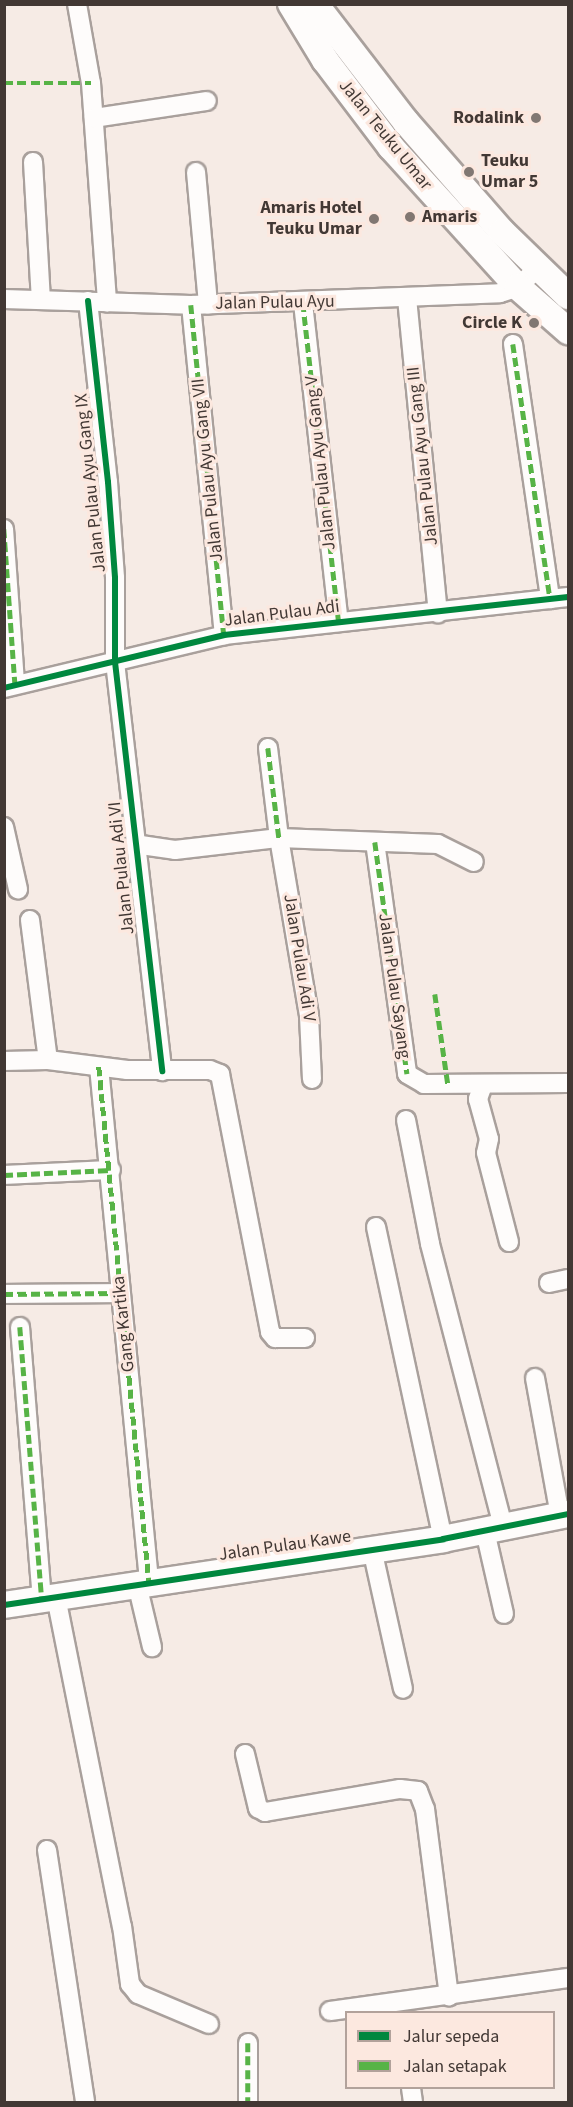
<!DOCTYPE html>
<html>
<head>
<meta charset="utf-8">
<style>
	body { margin:0 }
	#map { position:relative; width:573px; height:2107px; overflow:hidden; background:#f6ebe5; font-family:"Source Sans 3",sans-serif }
	div>[style] { position:absolute }
	.roads { filter:drop-shadow(2px 0 #a9a09c) drop-shadow(-2px 0 #a9a09c) drop-shadow(0 2px #a9a09c) drop-shadow(0 -2px #a9a09c) }
	.street>* { height:18px; margin:-9px; padding:0 9px; transform-origin:9px; border-radius:9px; background:#fefcfb }
	.secondary>* { height:26px; margin:-13px; padding:0 13px; transform-origin:13px; border-radius:13px; background:#fefcfb }
	.quiet>* { height:4.5px; margin-top:-2.25px; transform-origin:0; background:repeating-linear-gradient(90deg,#57b346 0 9px,transparent 0 13.5px) }
	.cycleway>* { height:6px; margin:-3px; padding:0 3px; transform-origin:3px; border-radius:3px; background:#00873e }
	.dots>* { width:16px; height:16px; translate:-50% -50%; box-sizing:border-box; border:3px solid #fce8df; border-radius:50% }
	span { translate:-50% -50%; white-space:nowrap; text-align:center; line-height:1.15; -webkit-text-stroke:6px #fce8df; paint-order:stroke }
	.poi-label { font-size:18px; color:#423834; font-weight:700 }
	.right { translate:-100% -50%; text-align:right }
	.left { translate:0 -50%; text-align:left }
	.street-label { font-size:18px; color:#423834 }
	.frame { position:absolute; inset:0; border:6px solid #423834; pointer-events:none }
	.legend { position:absolute; left:345px; top:2011px; width:210px; height:78px; box-sizing:border-box; background:#fce8df; border:2px solid #b2a29b; margin:0; padding:8px 10px; list-style:none; font-size:18px; color:#423834 }
	.legend li { display:flex; align-items:center; gap:12px; height:30px }
	.legend b { width:30px; border:2px solid #b2a29b }
</style>
</head>
<body>
<div id="map">
	<div class="roads">
		<div class="street">
			<i style="left:77px;top:4px;width:80px;rotate:80deg"></i>
			<i style="left:91px;top:83px;width:220px;rotate:85.8deg"></i>
			<i style="left:94px;top:118px;width:114px;rotate:-8.6deg"></i>
			<i style="left:33px;top:162px;width:137px;rotate:86.7deg"></i>
			<i style="left:196px;top:172px;width:133px;rotate:84.8deg"></i>
			<i style="left:407px;top:298px;width:317px;rotate:84.4deg"></i>
			<i style="left:4px;top:299px;width:187px;rotate:1.8deg"></i>
			<i style="left:191px;top:305px;width:309px;rotate:-2.2deg"></i>
			<i style="left:500px;top:293px;width:19px;rotate:-18deg"></i>
			<i style="left:518px;top:287px;width:28px;rotate:-44deg"></i>
			<i style="left:88px;top:301px;width:182px;rotate:83.7deg"></i>
			<i style="left:108px;top:482px;width:96px;rotate:85.8deg"></i>
			<i style="left:115px;top:578px;width:84px;rotate:90deg"></i>
			<i style="left:115px;top:662px;width:412px;rotate:83.4deg"></i>
			<i style="left:303px;top:303px;width:321px;rotate:83.6deg"></i>
			<i style="left:191px;top:305px;width:332px;rotate:84.3deg"></i>
			<i style="left:513px;top:344px;width:258px;rotate:81.7deg"></i>
			<i style="left:4px;top:529px;width:155px;rotate:85.9deg"></i>
			<i style="left:4px;top:688px;width:226px;rotate:-13.5deg"></i>
			<i style="left:224px;top:635px;width:346px;rotate:-6.3deg"></i>
			<i style="left:268px;top:748px;width:91px;rotate:83deg"></i>
			<i style="left:279px;top:838px;width:181px;rotate:80.4deg"></i>
			<i style="left:309px;top:1016px;width:63px;rotate:87.3deg"></i>
			<i style="left:4px;top:827px;width:64px;rotate:77.3deg"></i>
			<i style="left:375px;top:842px;width:234px;rotate:82.1deg"></i>
			<i style="left:407px;top:1074px;width:20px;rotate:30deg"></i>
			<i style="left:424px;top:1084px;width:144px;rotate:-0.4deg"></i>
			<i style="left:134px;top:844px;width:41px;rotate:8.3deg"></i>
			<i style="left:175px;top:850px;width:105px;rotate:-6.6deg"></i>
			<i style="left:279px;top:838px;width:159px;rotate:2.2deg"></i>
			<i style="left:438px;top:844px;width:40px;rotate:26.6deg"></i>
			<i style="left:30px;top:920px;width:141px;rotate:82.7deg"></i>
			<i style="left:4px;top:1061px;width:44px;rotate:-1.3deg"></i>
			<i style="left:48px;top:1060px;width:80px;rotate:7.2deg"></i>
			<i style="left:127px;top:1070px;width:83px"></i>
			<i style="left:210px;top:1070px;width:11px;rotate:22deg"></i>
			<i style="left:220px;top:1074px;width:263px;rotate:79deg"></i>
			<i style="left:270px;top:1332px;width:8px;rotate:50deg"></i>
			<i style="left:275px;top:1338px;width:30px"></i>
			<i style="left:99px;top:1067px;width:516px;rotate:84.44deg"></i>
			<i style="left:483px;top:1085px;width:15px;rotate:110deg"></i>
			<i style="left:478px;top:1099px;width:41px;rotate:74.6deg"></i>
			<i style="left:489px;top:1139px;width:14px;rotate:102deg"></i>
			<i style="left:486px;top:1153px;width:92px;rotate:75.5deg"></i>
			<i style="left:406px;top:1120px;width:126px;rotate:79deg"></i>
			<i style="left:430px;top:1244px;width:292px;rotate:75.5deg"></i>
			<i style="left:4px;top:1175px;width:107px;rotate:-2.7deg"></i>
			<i style="left:376px;top:1227px;width:319px;rotate:77.9deg"></i>
			<i style="left:549px;top:1283px;width:19px;rotate:-12deg"></i>
			<i style="left:4px;top:1294px;width:115px;rotate:-0.5deg"></i>
			<i style="left:20px;top:1327px;width:273px;rotate:85.4deg"></i>
			<i style="left:535px;top:1378px;width:140px;rotate:79.7deg"></i>
			<i style="left:485px;top:1531px;width:85px;rotate:77.1deg"></i>
			<i style="left:372px;top:1549px;width:143px;rotate:77.5deg"></i>
			<i style="left:137px;top:1584px;width:65px;rotate:76.6deg"></i>
			<i style="left:56px;top:1597px;width:336px;rotate:78.7deg"></i>
			<i style="left:122px;top:1926px;width:59px;rotate:82.1deg"></i>
			<i style="left:130px;top:1984px;width:13px;rotate:51deg"></i>
			<i style="left:138px;top:1994px;width:77px;rotate:22.9deg"></i>
			<i style="left:245px;top:1754px;width:56px;rotate:76.5deg"></i>
			<i style="left:258px;top:1808px;width:8px;rotate:30deg"></i>
			<i style="left:265px;top:1812px;width:137px;rotate:-9.7deg"></i>
			<i style="left:400px;top:1789px;width:18px;rotate:6deg"></i>
			<i style="left:418px;top:1791px;width:19px;rotate:69deg"></i>
			<i style="left:425px;top:1809px;width:189px;rotate:82.7deg"></i>
			<i style="left:47px;top:1850px;width:255px;rotate:81.4deg"></i>
			<i style="left:330px;top:2011px;width:240px;rotate:-7.9deg"></i>
			<i style="left:248px;top:2043px;width:59px;rotate:90deg"></i>
			<i style="left:411px;top:2088px;width:14px;rotate:82deg"></i>
		</div>
		<div class="secondary">
			<i style="left:291px;top:4px;width:66px;rotate:58.7deg"></i>
			<i style="left:325px;top:60px;width:109px;rotate:52.8deg"></i>
			<i style="left:391px;top:147px;width:189px;rotate:47.8deg"></i>
			<i style="left:518px;top:287px;width:67px;rotate:41.3deg"></i>
			<i style="left:315px;top:4px;width:149px;rotate:52.4deg"></i>
			<i style="left:406px;top:122px;width:146px;rotate:48.9deg"></i>
			<i style="left:502px;top:232px;width:92px;rotate:44.1deg"></i>
			<i style="left:4px;top:1605px;width:444px;rotate:-8.5deg"></i>
			<i style="left:443px;top:1539px;width:127px;rotate:-11.3deg"></i>
		</div>
	</div>
	<div class="quiet">
		<i style="left:4px;top:83px;width:87px"></i>
		<i style="left:303px;top:303px;width:321px;rotate:83.6deg"></i>
		<i style="left:191px;top:305px;width:332px;rotate:84.3deg"></i>
		<i style="left:513px;top:344px;width:258px;rotate:81.7deg"></i>
		<i style="left:4px;top:529px;width:155px;rotate:85.9deg"></i>
		<i style="left:268px;top:748px;width:91px;rotate:83deg"></i>
		<i style="left:375px;top:842px;width:234px;rotate:82.1deg"></i>
		<i style="left:435px;top:994px;width:91px;rotate:81.8deg"></i>
		<i style="left:99px;top:1067px;width:516px;rotate:84.44deg"></i>
		<i style="left:4px;top:1175px;width:107px;rotate:-2.7deg"></i>
		<i style="left:4px;top:1294px;width:115px;rotate:-0.5deg"></i>
		<i style="left:20px;top:1327px;width:273px;rotate:85.4deg"></i>
		<i style="left:248px;top:2043px;width:59px;rotate:90deg"></i>
	</div>
	<div class="cycleway">
		<i style="left:88px;top:301px;width:182px;rotate:83.7deg"></i>
		<i style="left:108px;top:482px;width:96px;rotate:85.8deg"></i>
		<i style="left:115px;top:578px;width:84px;rotate:90deg"></i>
		<i style="left:115px;top:662px;width:412px;rotate:83.4deg"></i>
		<i style="left:4px;top:688px;width:226px;rotate:-13.5deg"></i>
		<i style="left:224px;top:635px;width:346px;rotate:-6.3deg"></i>
		<i style="left:4px;top:1605px;width:444px;rotate:-8.5deg"></i>
		<i style="left:443px;top:1539px;width:127px;rotate:-11.3deg"></i>
	</div>
	<div class="dots">
		<i style="left:536px;top:118px;background:#817772"></i>
		<i style="left:469px;top:172px;background:#817772"></i>
		<i style="left:410px;top:217px;background:#817772"></i>
		<i style="left:374px;top:219px;background:#817772"></i>
		<i style="left:534px;top:323px;background:#817772"></i>
	</div>
	<div class="poi-label">
		<span class="right" style="left:524px;top:118px">Rodalink</span>
		<span class="left" style="left:481px;top:172px">Teuku<br>Umar 5</span>
		<span class="right" style="left:362px;top:219px">Amaris Hotel<br>Teuku Umar</span>
		<span class="left" style="left:422px;top:217px">Amaris</span>
		<span class="right" style="left:522px;top:323px">Circle K</span>
	</div>
	<div class="street-label">
		<span style="left:385px;top:135px;rotate:51deg">Jalan Teuku Umar</span>
		<span style="left:275px;top:303px;rotate:-1deg">Jalan Pulau Ayu</span>
		<span style="left:423px;top:456px;rotate:-96deg">Jalan Pulau Ayu Gang III</span>
		<span style="left:321px;top:463px;rotate:-96deg">Jalan Pulau Ayu Gang V</span>
		<span style="left:208px;top:470px;rotate:-96deg">Jalan Pulau Ayu Gang VII</span>
		<span style="left:91px;top:483px;rotate:-96deg">Jalan Pulau Ayu Gang IX</span>
		<span style="left:282px;top:614px;rotate:-7deg">Jalan Pulau Adi</span>
		<span style="left:122px;top:868px;rotate:-96deg">Jalan Pulau Adi VI</span>
		<span style="left:299px;top:958px;rotate:81deg">Jalan Pulau Adi V</span>
		<span style="left:394px;top:986px;rotate:82deg">Jalan Pulau Sayang</span>
		<span style="left:124px;top:1324px;rotate:-96deg">Gang Kartika</span>
		<span style="left:285px;top:1546px;rotate:-8deg">Jalan Pulau Kawe</span>
	</div>
	<div class="frame"></div>
	<ul class="legend">
	<li><b style="height:8px;background:#00873e"></b>Jalur sepeda</li>
	<li><b style="height:8px;background:#57b346"></b>Jalan setapak</li>
	</ul>
</div>
</body>
</html>
